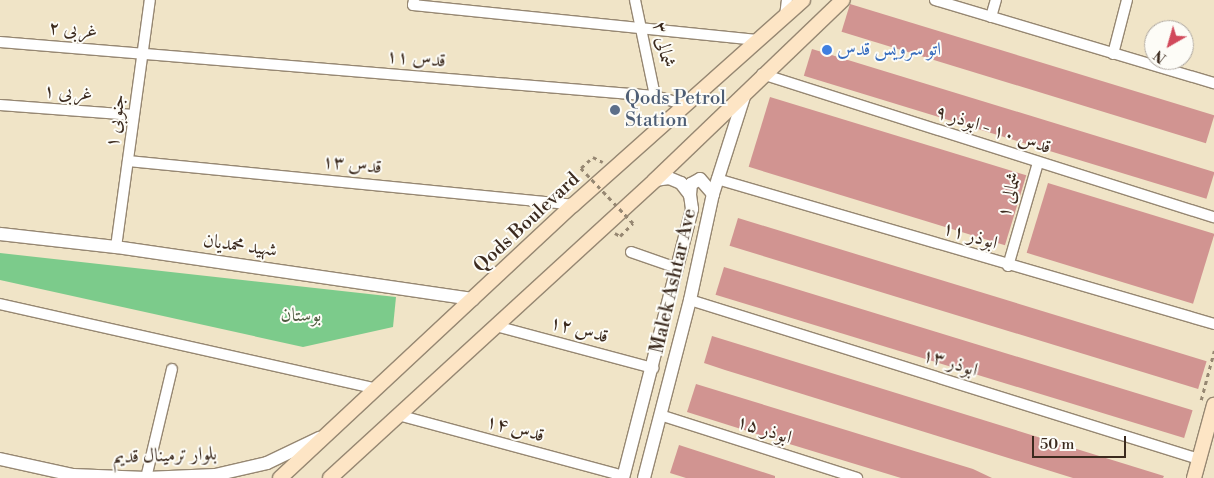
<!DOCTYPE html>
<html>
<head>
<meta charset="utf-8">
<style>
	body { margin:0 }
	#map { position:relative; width:1214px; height:478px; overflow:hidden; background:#f0e4c7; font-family:"Libre Bodoni",Amiri,serif }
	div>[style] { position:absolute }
	.green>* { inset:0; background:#7ccb8b }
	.building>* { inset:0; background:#d19491; transform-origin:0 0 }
	.path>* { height:2.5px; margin-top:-1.25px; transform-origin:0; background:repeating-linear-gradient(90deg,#968772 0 4px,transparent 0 8px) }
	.roads { filter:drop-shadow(1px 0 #968772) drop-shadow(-1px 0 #968772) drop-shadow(0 1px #968772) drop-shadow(0 -1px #968772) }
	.minor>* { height:10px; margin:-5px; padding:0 5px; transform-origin:5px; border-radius:5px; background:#fff }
	.tertiary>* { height:12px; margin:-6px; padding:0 6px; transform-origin:6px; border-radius:6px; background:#fff }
	.secondary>* { height:14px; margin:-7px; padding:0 7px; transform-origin:7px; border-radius:7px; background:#fde5c5 }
	.path-bridge>* { height:2.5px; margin-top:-1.25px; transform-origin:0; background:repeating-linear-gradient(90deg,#968772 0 4px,transparent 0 8px) }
	.dots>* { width:14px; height:14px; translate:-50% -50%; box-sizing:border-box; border:2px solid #fdfcf7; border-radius:50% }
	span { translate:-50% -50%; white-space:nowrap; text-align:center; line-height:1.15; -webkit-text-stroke:4px #fdfcf7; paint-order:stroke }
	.street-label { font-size:19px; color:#3b2a1e }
	.shop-label { font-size:19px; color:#366cbe }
	.left { translate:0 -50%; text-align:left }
	.service-label { font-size:19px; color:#4e5e75 }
	.park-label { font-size:19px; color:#4e5a3f }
	.north { position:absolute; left:1144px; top:20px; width:50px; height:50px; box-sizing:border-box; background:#fdfcf7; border:1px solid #afa8a0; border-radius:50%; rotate:218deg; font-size:14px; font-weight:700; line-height:20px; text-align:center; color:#3b2a1e }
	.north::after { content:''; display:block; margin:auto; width:18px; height:22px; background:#d1495b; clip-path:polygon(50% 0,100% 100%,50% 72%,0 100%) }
	.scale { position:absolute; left:1032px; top:436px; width:94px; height:22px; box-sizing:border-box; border:2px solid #3b2a1e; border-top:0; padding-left:6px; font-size:15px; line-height:18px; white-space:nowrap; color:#3b2a1e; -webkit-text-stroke:4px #fdfcf7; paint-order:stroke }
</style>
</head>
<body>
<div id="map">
	<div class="green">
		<i style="clip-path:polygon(0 253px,396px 297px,393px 327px,303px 347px,0 280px)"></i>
	</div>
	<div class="building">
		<i style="left:850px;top:4px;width:381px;height:29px;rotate:17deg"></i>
		<i style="left:812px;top:49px;width:421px;height:28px;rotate:17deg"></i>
		<i style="left:770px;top:97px;width:268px;height:73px;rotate:17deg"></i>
		<i style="left:1048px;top:183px;width:174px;height:73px;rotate:17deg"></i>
		<i style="left:738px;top:218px;width:490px;height:29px;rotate:17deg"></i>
		<i style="left:724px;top:267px;width:490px;height:29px;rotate:17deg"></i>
		<i style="clip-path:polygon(712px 336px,1164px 476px,1163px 478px,1073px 478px,725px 370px,704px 363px)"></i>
		<i style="clip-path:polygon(696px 384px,973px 469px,992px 478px,901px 478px,773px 439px,687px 412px)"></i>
		<i style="clip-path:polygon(679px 445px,775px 476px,775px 478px,686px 478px,670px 473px)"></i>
	</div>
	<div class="path">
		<i style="left:581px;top:168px;width:16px;rotate:-43deg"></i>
		<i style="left:593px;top:157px;width:11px;rotate:27deg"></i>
		<i style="left:615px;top:233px;width:6px;rotate:31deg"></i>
		<i style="left:620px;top:236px;width:18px;rotate:-45deg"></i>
		<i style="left:1201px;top:400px;width:51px;rotate:-75.1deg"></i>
	</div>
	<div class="roads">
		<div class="minor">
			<i style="left:414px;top:0;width:5px;rotate:101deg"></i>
			<i style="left:413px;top:5px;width:346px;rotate:5.8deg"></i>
			<i style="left:635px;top:0;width:98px;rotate:78.2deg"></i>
			<i style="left:935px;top:0;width:291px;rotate:16.6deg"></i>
			<i style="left:785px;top:16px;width:16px;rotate:-83deg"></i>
			<i style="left:991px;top:17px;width:18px;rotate:-74deg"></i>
			<i style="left:0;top:42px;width:657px;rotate:4.71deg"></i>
			<i style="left:655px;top:96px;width:32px;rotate:16deg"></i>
			<i style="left:1113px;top:54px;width:56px;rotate:-75.5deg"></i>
			<i style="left:762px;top:74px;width:474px;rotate:17.6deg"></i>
			<i style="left:0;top:105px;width:134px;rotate:4.3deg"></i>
			<i style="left:128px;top:161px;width:447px;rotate:5.6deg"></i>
			<i style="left:717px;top:179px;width:518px;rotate:16.26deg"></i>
			<i style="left:116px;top:247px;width:249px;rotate:-82.2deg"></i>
			<i style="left:631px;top:252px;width:49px;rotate:19.2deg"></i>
			<i style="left:1008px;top:266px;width:107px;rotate:-73.8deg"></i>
			<i style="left:690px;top:300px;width:533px;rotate:17.35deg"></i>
			<i style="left:0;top:304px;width:385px;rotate:12.7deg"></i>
			<i style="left:496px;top:326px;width:163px;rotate:15deg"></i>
			<i style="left:398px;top:415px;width:234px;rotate:15.1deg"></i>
			<i style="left:660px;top:415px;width:207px;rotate:17.7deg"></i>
			<i style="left:146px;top:478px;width:112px;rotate:-76.6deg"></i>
		</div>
		<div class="tertiary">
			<i style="left:690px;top:195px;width:11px;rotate:-85deg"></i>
			<i style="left:691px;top:184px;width:10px;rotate:-29deg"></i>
			<i style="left:700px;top:179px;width:20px;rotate:49deg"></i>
			<i style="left:0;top:234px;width:117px;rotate:6.4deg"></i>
			<i style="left:116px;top:247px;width:361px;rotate:8.3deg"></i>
			<i style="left:0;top:459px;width:75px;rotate:12.4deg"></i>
			<i style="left:73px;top:475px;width:73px;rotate:2.4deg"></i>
			<i style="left:146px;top:478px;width:69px;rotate:-2.5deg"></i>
			<i style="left:215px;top:475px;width:53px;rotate:-13deg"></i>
			<i style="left:267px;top:463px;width:58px;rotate:-25.7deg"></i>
			<i style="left:623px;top:478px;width:278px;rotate:-75.6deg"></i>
			<i style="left:692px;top:209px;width:14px;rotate:-98deg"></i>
			<i style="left:690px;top:195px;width:15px;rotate:-127deg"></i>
			<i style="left:681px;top:183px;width:13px;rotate:-157deg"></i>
			<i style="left:669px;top:178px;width:14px;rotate:172deg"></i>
			<i style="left:644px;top:478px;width:184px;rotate:-75.5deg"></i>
			<i style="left:690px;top:300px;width:108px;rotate:-77.8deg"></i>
			<i style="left:713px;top:194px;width:105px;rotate:-72.3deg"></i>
		</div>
		<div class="secondary">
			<i style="left:280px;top:478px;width:400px;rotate:-43deg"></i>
			<i style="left:573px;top:205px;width:308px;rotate:-41.7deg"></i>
			<i style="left:330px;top:478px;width:441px;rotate:-42.5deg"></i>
			<i style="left:655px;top:180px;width:260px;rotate:-43.8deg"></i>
			<i style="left:1194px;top:478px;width:76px;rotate:-74.7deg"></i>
		</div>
	</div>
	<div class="path-bridge">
		<i style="left:581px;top:168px;width:76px;rotate:46.6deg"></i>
	</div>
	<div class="dots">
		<i style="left:827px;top:50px;background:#3f7fe0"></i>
		<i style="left:615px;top:110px;background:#5c6f8a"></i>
	</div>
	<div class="street-label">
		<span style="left:73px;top:30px;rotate:5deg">غربی ۲</span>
		<span style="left:663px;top:45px;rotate:79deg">شمالی ۳</span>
		<span style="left:416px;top:59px;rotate:5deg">قدس ۱۱</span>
		<span style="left:68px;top:93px;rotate:4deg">غربی ۱</span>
		<span style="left:116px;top:121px;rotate:-82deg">۱ جنوبی</span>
		<span style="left:993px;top:130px;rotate:18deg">قدس ۱۰ - ابوذر ۹</span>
		<span style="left:352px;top:165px;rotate:6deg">قدس ۱۳</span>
		<span style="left:1010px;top:195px;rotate:-74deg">شمالی ۱</span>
		<span style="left:527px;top:223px;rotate:-43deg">Qods Boulevard</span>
		<span style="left:970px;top:236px;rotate:17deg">ابوذر ۱۱</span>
		<span style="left:240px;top:246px;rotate:8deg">شهید محمدیان</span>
		<span style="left:674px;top:281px;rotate:-77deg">Malek Ashtar Ave</span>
		<span style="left:579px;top:330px;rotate:15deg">قدس ۱۲</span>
		<span style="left:950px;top:363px;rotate:17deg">ابوذر ۱۳</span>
		<span style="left:515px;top:429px;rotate:15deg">قدس ۱۴</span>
		<span style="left:764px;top:430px;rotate:18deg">ابوذر ۱۵</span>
		<span style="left:165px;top:456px;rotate:-2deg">بلوار ترمینال قدیم</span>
	</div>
	<div class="shop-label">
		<span class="left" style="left:837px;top:50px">اتو سرویس قدس</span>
	</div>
	<div class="service-label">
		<span class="left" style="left:625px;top:110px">Qods Petrol<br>Station</span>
	</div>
	<div class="park-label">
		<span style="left:301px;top:316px">بوستان</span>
	</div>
	<div class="north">N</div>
	<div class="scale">50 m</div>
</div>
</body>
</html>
